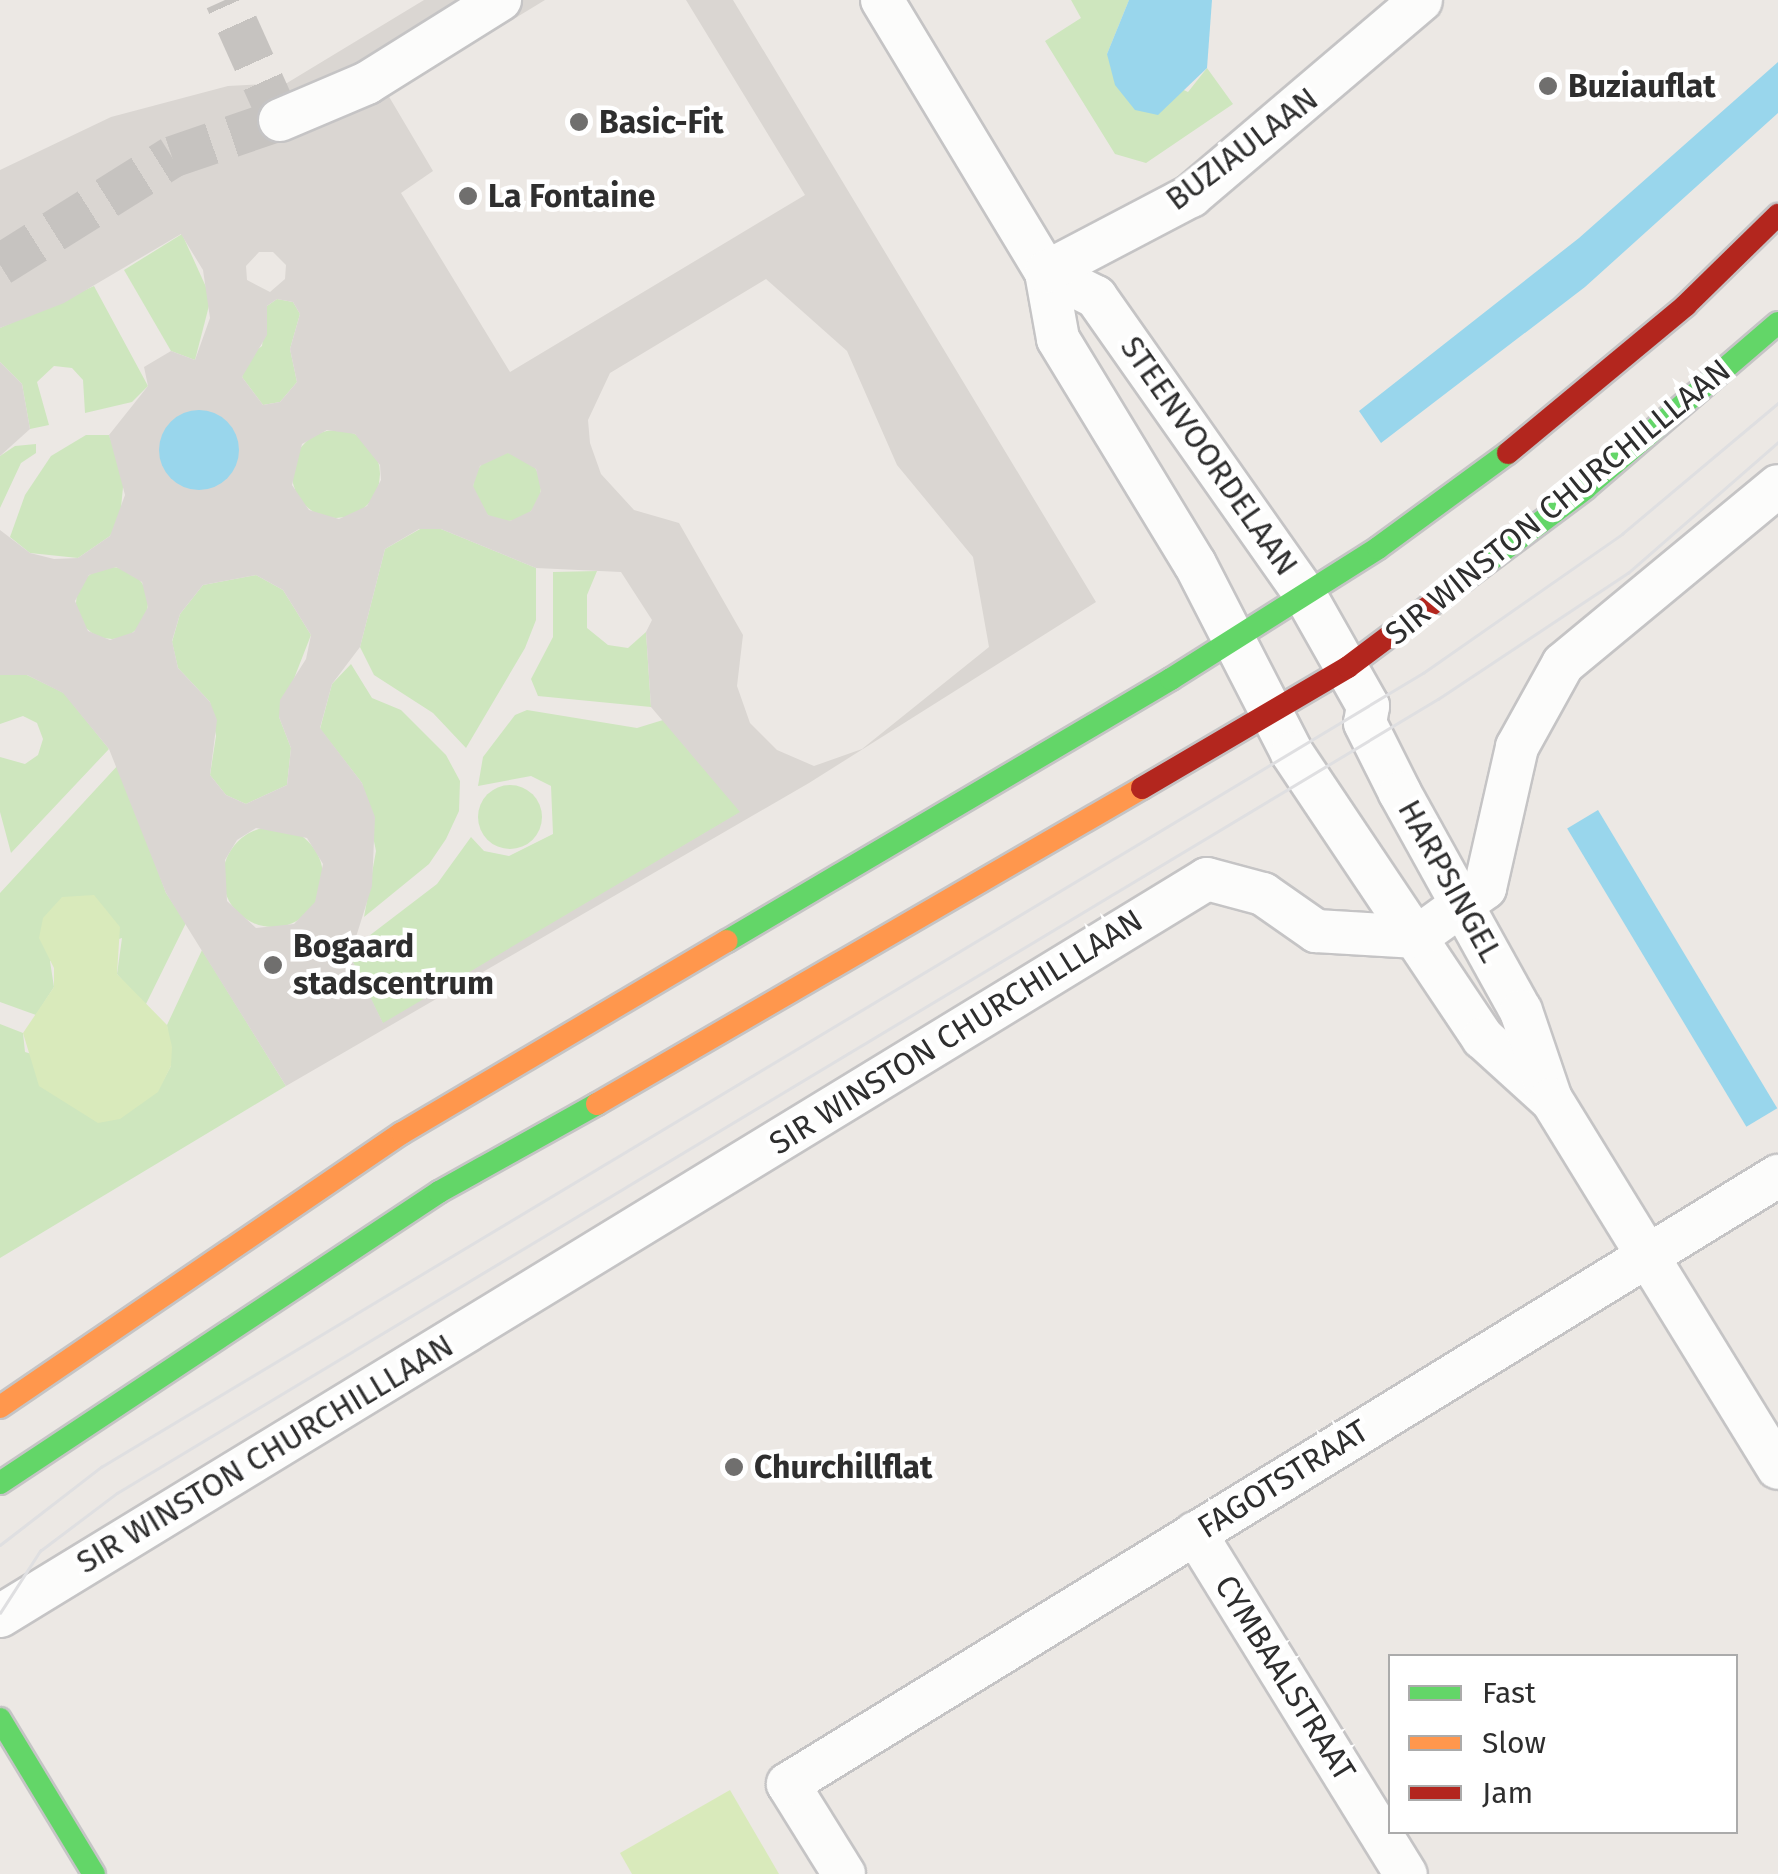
<!DOCTYPE html>
<html>
<head>
<meta charset="utf-8">
<style>
	body { margin:0 }
	#map { position:relative; width:1778px; height:1874px; overflow:hidden; background:#ece8e4; font-family:"Fira Sans",sans-serif }
	div>[style] { position:absolute }
	.green>* { inset:0; background:#cee6be }
	.round { border-radius:50% }
	.pitch>* { inset:0; background:#d9eabb }
	.plaza>* { inset:0; background:#dad6d2 }
	.water>* { inset:0; background:#99d6ec; transform-origin:0 0 }
	.street-tunnel>* { height:42px; margin-top:-21px; transform-origin:0; background:repeating-linear-gradient(90deg,#c6c3c0 0 42px,transparent 0 63px) }
	.roads { filter:drop-shadow(2px 0 #c5c4c5) drop-shadow(-2px 0 #c5c4c5) drop-shadow(0 2px #c5c4c5) drop-shadow(0 -2px #c5c4c5) }
	.street>* { height:42px; margin:-21px; padding:0 21px; transform-origin:21px; border-radius:21px; background:#fcfcfb }
	.fast>* { height:22px; margin:-11px; padding:0 11px; transform-origin:11px; border-radius:11px; background:#63d668 }
	.slow>* { height:22px; margin:-11px; padding:0 11px; transform-origin:11px; border-radius:11px; background:#ff974d }
	.jam>* { height:22px; margin:-11px; padding:0 11px; transform-origin:11px; border-radius:11px; background:#b3261e }
	.tram>* { height:2.5px; margin:-1.25px; padding:0 1.25px; transform-origin:1.25px; border-radius:1.25px; background:#dfdfe1 }
	.dots>* { width:28px; height:28px; translate:-50% -50%; box-sizing:border-box; border:5px solid #fff; border-radius:50% }
	span { translate:-50% -50%; white-space:nowrap; text-align:center; line-height:1.15; -webkit-text-stroke:9px #fff; paint-order:stroke }
	.poi-label { font-size:32px; color:#2e2e2e; font-weight:700 }
	.left { translate:0 -50%; text-align:left }
	.street-label { font-size:32px; color:#2e2e2e }
	.legend { position:absolute; left:1388px; top:1654px; width:350px; height:180px; box-sizing:border-box; background:#fff; border:2px solid #ababab; margin:0; padding:12px 18px; list-style:none; font-size:30px; color:#2e2e2e }
	.legend li { display:flex; align-items:center; gap:20px; height:50px }
	.legend b { width:50px; border:2px solid #ababab }
</style>
</head>
<body>
<div id="map">
	<div class="green">
		<i style="clip-path:polygon(1071px 0,1129px 0,1107px 54px,1188px 92px,1207px 68px,1233px 104px,1146px 163px,1115px 154px,1045px 41px,1081px 18px)"></i>
		<i style="clip-path:polygon(182px 234px,211px 298px,195px 360px,171px 351px,124px 270px)"></i>
		<i style="clip-path:polygon(94px 286px,148px 386px,132px 402px,85px 413px,83px 380px,72px 368px,54px 366px,37px 382px,49px 425px,30px 429px,22px 384px,0 362px,0 328px)"></i>
		<i style="clip-path:polygon(277px 299px,293px 302px,300px 314px,290px 349px,297px 382px,280px 402px,263px 405px,242px 377px,250px 355px,262px 346px,267px 306px)"></i>
		<i class="round" style="left:292px;top:430px;width:88px;height:88px"></i>
		<i style="clip-path:polygon(86px 435px,109px 435px,124px 477px,120px 518px,110px 536px,78px 558px,30px 553px,10px 537px,25px 495px,51px 456px)"></i>
		<i style="clip-path:polygon(36px 444px,36px 453px,21px 463px,0 508px,0 456px,15px 446px)"></i>
		<i class="round" style="left:473px;top:453px;width:68px;height:68px"></i>
		<i style="clip-path:polygon(420px 529px,441px 529px,536px 568px,536px 620px,525px 648px,466px 748px,433px 713px,374px 675px,360px 647px,385px 549px)"></i>
		<i class="round" style="left:76px;top:567px;width:72px;height:72px"></i>
		<i style="clip-path:polygon(597px 571px,587px 595px,587px 628px,608px 645px,628px 648px,646px 632px,651px 707px,538px 696px,531px 679px,553px 637px,553px 572px)"></i>
		<i style="clip-path:polygon(256px 575px,283px 590px,311px 635px,279px 717px,291px 748px,287px 785px,246px 804px,226px 795px,210px 775px,216px 736px,210px 702px,178px 668px,172px 642px,180px 614px,203px 585px)"></i>
		<i style="clip-path:polygon(351px 664px,372px 698px,401px 710px,446px 755px,460px 781px,459px 811px,446px 839px,429px 864px,364px 917px,376px 851px,362px 783px,320px 729px,332px 684px)"></i>
		<i style="clip-path:polygon(0 675px,27px 675px,64px 693px,109px 749px,11px 853px,0 812px,0 757px,25px 764px,38px 755px,43px 739px,37px 723px,23px 716px,0 724px)"></i>
		<i style="clip-path:polygon(527px 710px,637px 728px,663px 720px,741px 812px,383px 1024px,348px 952px,437px 884px,471px 837px,484px 851px,509px 856px,553px 834px,551px 786px,531px 776px,478px 786px,483px 757px,515px 715px)"></i>
		<i style="clip-path:polygon(119px 764px,166px 893px,186px 923px,145px 1006px,117px 974px,122px 938px,50px 961px,54px 987px,36px 1015px,0 1002px,0 893px)"></i>
		<i class="round" style="left:478px;top:785px;width:64px;height:64px"></i>
		<i class="round" style="left:223px;top:827px;width:100px;height:100px"></i>
		<i style="clip-path:polygon(202px 950px,286px 1086px,0 1258px,0 1024px,23px 1033px,25px 1052px,157px 1092px,171px 1066px,167px 1025px)"></i>
	</div>
	<div class="pitch">
		<i style="clip-path:polygon(94px 895px,120px 927px,117px 974px,167px 1025px,172px 1047px,171px 1066px,158px 1092px,120px 1119px,98px 1123px,39px 1086px,23px 1033px,54px 987px,54px 968px,39px 938px,43px 918px,62px 897px)"></i>
		<i style="clip-path:polygon(730px 1790px,779px 1874px,632px 1874px,620px 1853px)"></i>
	</div>
	<div class="plaza">
		<i style="clip-path:polygon(evenodd,424px 0,545px 0,388px 95px,433px 171px,401px 193px,510px 372px,805px 195px,686px 0,733px 0,1096px 602px,809px 783px,286px 1086px,166px 893px,109px 749px,63px 693px,27px 675px,0 675px,0 530px,30px 553px,54px 559px,78px 558px,110px 536px,125px 495px,109px 435px,148px 386px,144px 367px,171px 351px,195px 360px,210px 318px,203px 270px,181px 234px,64px 303px,0 328px,0 170px,111px 117px,228px 86px,287px 83px,424px 0,259px 252px,273px 252px,286px 265px,285px 279px,270px 292px,247px 280px,246px 266px,259px 252px,424px 0,766px 279px,847px 351px,897px 465px,973px 557px,989px 647px,862px 749px,814px 766px,777px 750px,750px 723px,737px 686px,743px 635px,679px 523px,634px 510px,601px 474px,590px 443px,588px 420px,610px 373px,766px 279px,424px 0,277px 299px,293px 302px,300px 314px,290px 349px,297px 382px,280px 402px,263px 405px,242px 377px,267px 335px,267px 306px,277px 299px,424px 0,327px 430px,355px 434px,380px 465px,381px 480px,367px 506px,339px 519px,309px 510px,292px 485px,302px 444px,327px 430px,424px 0,508px 453px,536px 469px,541px 491px,531px 511px,510px 521px,488px 515px,473px 486px,480px 466px,508px 453px,424px 0,419px 529px,441px 529px,536px 568px,621px 572px,652px 620px,646px 632px,651px 707px,740px 812px,383px 1023px,350px 956px,372px 886px,375px 817px,362px 783px,320px 728px,332px 684px,360px 647px,385px 549px,419px 529px,424px 0,116px 567px,142px 582px,148px 607px,134px 632px,110px 640px,88px 631px,75px 601px,89px 575px,116px 567px,424px 0,256px 575px,283px 590px,311px 635px,306px 659px,280px 700px,279px 717px,291px 748px,287px 785px,246px 804px,226px 795px,210px 775px,217px 720px,210px 702px,178px 668px,172px 641px,180px 614px,203px 585px,256px 575px,424px 0,256px 828px,307px 838px,323px 864px,315px 902px,294px 924px,256px 928px,227px 901px,225px 860px,237px 840px,256px 828px)"></i>
		<i style="clip-path:polygon(0 362px,22px 384px,30px 429px,0 456px)"></i>
	</div>
	<div class="water">
		<i style="clip-path:polygon(1129px 0,1212px 0,1207px 68px,1158px 115px,1135px 110px,1115px 85px,1107px 54px)"></i>
		<i style="clip-path:polygon(1778px 62px,1778px 113px,1585px 287px,1381px 443px,1359px 411px,1579px 238px)"></i>
		<i class="round" style="left:159px;top:410px;width:80px;height:80px"></i>
		<i style="left:1598px;top:810px;width:348px;height:36px;rotate:59deg"></i>
	</div>
	<div class="street-tunnel">
		<i style="left:0;top:265px;width:203px;rotate:-32.1deg"></i>
		<i style="left:172px;top:157px;width:114px;rotate:-18.9deg"></i>
		<i style="left:280px;top:120px;width:132px;rotate:-114.2deg"></i>
	</div>
	<div class="roads">
		<div class="street">
			<i style="left:882px;top:0;width:318px;rotate:58.9deg"></i>
			<i style="left:1046px;top:272px;width:68px;rotate:79.8deg"></i>
			<i style="left:1058px;top:339px;width:263px;rotate:58.7deg"></i>
			<i style="left:1195px;top:564px;width:212px;rotate:62.8deg"></i>
			<i style="left:1292px;top:753px;width:343px;rotate:56.2deg"></i>
			<i style="left:1483px;top:1038px;width:89px;rotate:42.3deg"></i>
			<i style="left:280px;top:120px;width:95px;rotate:-23deg"></i>
			<i style="left:367px;top:83px;width:157px;rotate:-32deg"></i>
			<i style="left:1046px;top:272px;width:56px;rotate:26.6deg"></i>
			<i style="left:1096px;top:297px;width:362px;rotate:54.9deg"></i>
			<i style="left:1304px;top:593px;width:130px;rotate:60.5deg"></i>
			<i style="left:1368px;top:706px;width:17px;rotate:100deg"></i>
			<i style="left:1365px;top:723px;width:78px;rotate:63.4deg"></i>
			<i style="left:1400px;top:793px;width:249px;rotate:61deg"></i>
			<i style="left:1521px;top:1011px;width:93px;rotate:71.2deg"></i>
			<i style="left:1551px;top:1099px;width:433px;rotate:58.4deg"></i>
			<i style="left:1046px;top:272px;width:164px;rotate:-27.7deg"></i>
			<i style="left:1191px;top:196px;width:302px;rotate:-40.4deg"></i>
			<i style="left:1195px;top:1533px;width:401px;rotate:58.3deg"></i>
			<i style="left:0;top:1616px;width:1414px;rotate:-31.41deg"></i>
			<i style="left:1207px;top:879px;width:58px;rotate:15deg"></i>
			<i style="left:1263px;top:894px;width:65px;rotate:34.9deg"></i>
			<i style="left:1316px;top:931px;width:101px;rotate:3.4deg"></i>
			<i style="left:1417px;top:937px;width:84px;rotate:-35.8deg"></i>
			<i style="left:1485px;top:888px;width:145px;rotate:-77.2deg"></i>
			<i style="left:1517px;top:747px;width:95px;rotate:-61deg"></i>
			<i style="left:1563px;top:664px;width:279px;rotate:-39.6deg"></i>
			<i style="left:844px;top:1874px;width:106px;rotate:-121.9deg"></i>
			<i style="left:788px;top:1784px;width:1162px;rotate:-31.56deg"></i>
		</div>
		<div class="fast">
			<i style="left:1465px;top:579px;width:151px;rotate:-36.9deg"></i>
			<i style="left:1586px;top:488px;width:253px;rotate:-40.7deg"></i>
			<i style="left:727px;top:941px;width:516px;rotate:-30.54deg"></i>
			<i style="left:1171px;top:679px;width:245px;rotate:-32.3deg"></i>
			<i style="left:1378px;top:548px;width:161px;rotate:-36.2deg"></i>
			<i style="left:0;top:1483px;width:527px;rotate:-33.54deg"></i>
			<i style="left:439px;top:1192px;width:181px;rotate:-29.1deg"></i>
			<i style="left:0;top:1719px;width:181px;rotate:58.8deg"></i>
		</div>
		<div class="slow">
			<i style="left:597px;top:1104px;width:630px;rotate:-30.11deg"></i>
			<i style="left:0;top:1407px;width:486px;rotate:-34.3deg"></i>
			<i style="left:402px;top:1133px;width:377px;rotate:-30.6deg"></i>
		</div>
		<div class="jam">
			<i style="left:1508px;top:453px;width:231px;rotate:-39.7deg"></i>
			<i style="left:1686px;top:305px;width:129px;rotate:-44.4deg"></i>
			<i style="left:1142px;top:788px;width:239px;rotate:-30.4deg"></i>
			<i style="left:1348px;top:667px;width:146px;rotate:-36.9deg"></i>
		</div>
	</div>
	<div class="tram">
		<i style="left:0;top:1545px;width:128px;rotate:-37.7deg"></i>
		<i style="left:101px;top:1467px;width:1542px;rotate:-30.99deg"></i>
		<i style="left:1423px;top:673px;width:243px;rotate:-34.9deg"></i>
		<i style="left:1622px;top:534px;width:204px;rotate:-40deg"></i>
		<i style="left:0;top:1613px;width:74px;rotate:-57.2deg"></i>
		<i style="left:40px;top:1551px;width:96px;rotate:-37deg"></i>
		<i style="left:117px;top:1493px;width:1541px;rotate:-31.01deg"></i>
		<i style="left:1438px;top:699px;width:228px;rotate:-33.6deg"></i>
		<i style="left:1628px;top:573px;width:199px;rotate:-41.1deg"></i>
	</div>
	<div class="dots">
		<i style="left:1548px;top:86px;background:#706f6e"></i>
		<i style="left:579px;top:122px;background:#706f6e"></i>
		<i style="left:468px;top:196px;background:#706f6e"></i>
		<i style="left:273px;top:965px;background:#706f6e"></i>
		<i style="left:734px;top:1467px;background:#706f6e"></i>
	</div>
	<div class="poi-label">
		<span class="left" style="left:1568px;top:86px">Buziauflat</span>
		<span class="left" style="left:599px;top:122px">Basic-Fit</span>
		<span class="left" style="left:488px;top:196px">La Fontaine</span>
		<span class="left" style="left:293px;top:965px">Bogaard<br>stadscentrum</span>
		<span class="left" style="left:754px;top:1467px">Churchillflat</span>
	</div>
	<div class="street-label">
		<span style="left:1242px;top:149px;rotate:-37deg">BUZIAULAAN</span>
		<span style="left:1209px;top:456px;rotate:55deg">STEENVOORDELAAN</span>
		<span style="left:1558px;top:502px;rotate:-39deg">SIR WINSTON CHURCHILLLAAN</span>
		<span style="left:1450px;top:881px;rotate:61deg">HARPSINGEL</span>
		<span style="left:956px;top:1032px;rotate:-32deg">SIR WINSTON CHURCHILLLAAN</span>
		<span style="left:265px;top:1454px;rotate:-31deg">SIR WINSTON CHURCHILLLAAN</span>
		<span style="left:1283px;top:1479px;rotate:-32deg">FAGOTSTRAAT</span>
		<span style="left:1285px;top:1678px;rotate:58deg">CYMBAALSTRAAT</span>
	</div>
	<ul class="legend">
	<li><b style="height:12px;background:#63d668"></b>Fast</li>
	<li><b style="height:12px;background:#ff974d"></b>Slow</li>
	<li><b style="height:12px;background:#b3261e"></b>Jam</li>
	</ul>
</div>
</body>
</html>
